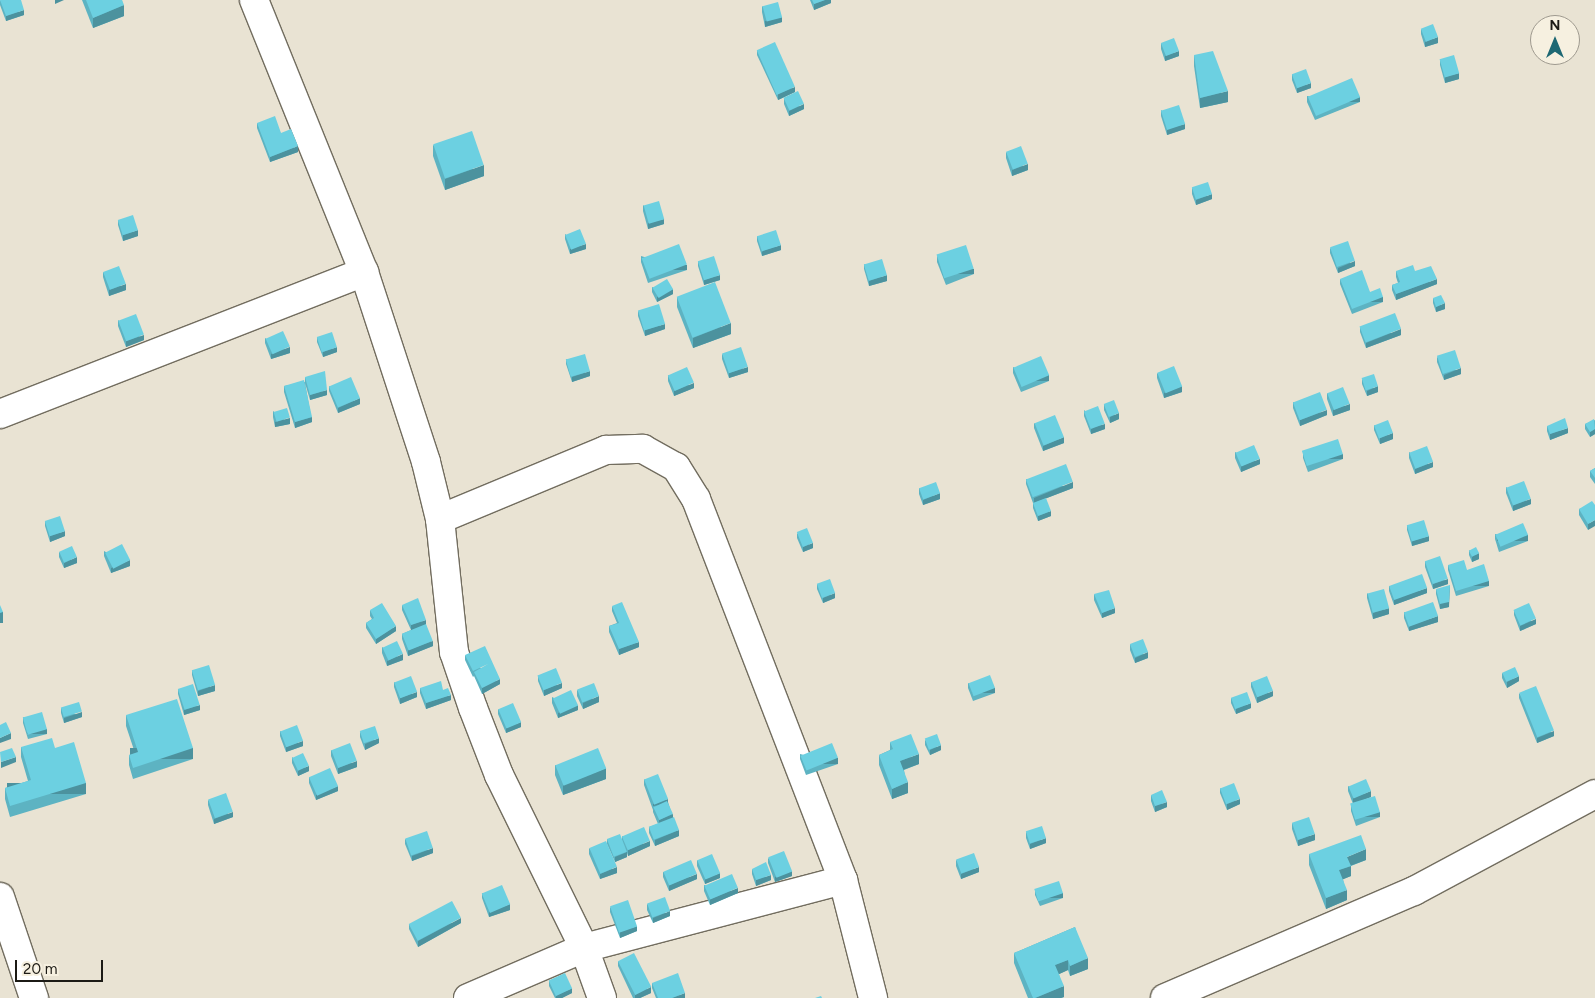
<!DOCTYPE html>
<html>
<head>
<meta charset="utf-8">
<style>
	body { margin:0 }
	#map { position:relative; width:1595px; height:998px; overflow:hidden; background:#e9e3d3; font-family:Figtree,sans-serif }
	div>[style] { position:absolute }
	.roads { filter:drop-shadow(1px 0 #726d5f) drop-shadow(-1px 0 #726d5f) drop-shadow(0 1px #726d5f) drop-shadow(0 -1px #726d5f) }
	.minor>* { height:28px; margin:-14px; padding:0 14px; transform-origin:14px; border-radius:14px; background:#fff }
	.wall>* { inset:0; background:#5db3c2 }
	.shaded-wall>* { inset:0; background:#4c929e; transform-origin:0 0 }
	.building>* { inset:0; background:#6cd0e1; transform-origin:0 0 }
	span { translate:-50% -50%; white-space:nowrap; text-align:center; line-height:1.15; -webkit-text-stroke:4px #f6f0e0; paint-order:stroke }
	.north { position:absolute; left:1530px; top:15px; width:50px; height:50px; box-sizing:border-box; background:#f6f0e0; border:1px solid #9f9a8f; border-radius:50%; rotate:0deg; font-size:14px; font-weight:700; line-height:20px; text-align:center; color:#1c1a15 }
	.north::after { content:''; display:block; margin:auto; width:18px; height:22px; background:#1e6873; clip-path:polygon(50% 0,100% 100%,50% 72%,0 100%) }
	.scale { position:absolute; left:15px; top:960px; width:88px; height:22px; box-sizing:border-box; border:2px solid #1c1a15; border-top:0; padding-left:6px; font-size:15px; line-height:18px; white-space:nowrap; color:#1c1a15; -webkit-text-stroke:4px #f6f0e0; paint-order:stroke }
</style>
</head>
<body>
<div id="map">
	<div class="roads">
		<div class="minor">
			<i style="left:254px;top:0;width:293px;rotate:68deg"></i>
			<i style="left:364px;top:272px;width:200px;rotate:71.9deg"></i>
			<i style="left:426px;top:462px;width:59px;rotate:76.2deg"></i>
			<i style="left:440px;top:519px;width:134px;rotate:84deg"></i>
			<i style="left:454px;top:652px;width:59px;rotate:71.3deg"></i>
			<i style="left:473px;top:708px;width:72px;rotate:68.8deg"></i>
			<i style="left:499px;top:775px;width:193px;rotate:63.8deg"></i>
			<i style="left:584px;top:948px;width:53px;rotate:70.2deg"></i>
			<i style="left:0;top:414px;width:391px;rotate:-21.3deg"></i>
			<i style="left:440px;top:519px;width:180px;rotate:-22.6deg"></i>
			<i style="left:606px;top:450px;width:37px;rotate:-2deg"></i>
			<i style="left:643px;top:449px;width:38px;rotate:29deg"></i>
			<i style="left:676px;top:467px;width:38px;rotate:58deg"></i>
			<i style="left:696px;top:499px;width:408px;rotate:68.9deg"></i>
			<i style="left:843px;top:880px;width:122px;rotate:75.7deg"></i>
			<i style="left:0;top:897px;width:107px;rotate:71.4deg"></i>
			<i style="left:468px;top:998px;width:126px;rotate:-23.3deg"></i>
			<i style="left:584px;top:948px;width:268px;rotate:-14.7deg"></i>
			<i style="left:1165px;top:998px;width:271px;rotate:-23.3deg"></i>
			<i style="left:1414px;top:891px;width:205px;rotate:-28.2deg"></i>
		</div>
	</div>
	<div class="wall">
		<i style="clip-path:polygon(0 0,24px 15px,6px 21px,0 5px)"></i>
		<i style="clip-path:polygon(82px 0,122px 0,124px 16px,93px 28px)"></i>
		<i style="clip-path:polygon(810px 0,831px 0,831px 3px,814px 10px)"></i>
		<i style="clip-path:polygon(762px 6px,782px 22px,765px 27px,762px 12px)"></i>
		<i style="clip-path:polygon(1421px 29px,1438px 43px,1425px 47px,1421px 34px)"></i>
		<i style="clip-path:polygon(1161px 43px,1179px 56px,1165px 61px,1161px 49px)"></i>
		<i style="clip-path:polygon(757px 50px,795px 92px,778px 100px,757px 55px)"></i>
		<i style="clip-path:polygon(1194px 55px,1228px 102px,1200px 108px,1194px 66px)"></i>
		<i style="clip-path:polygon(1440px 60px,1459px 79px,1445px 83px,1440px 65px)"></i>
		<i style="clip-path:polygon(1292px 74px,1311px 88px,1297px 93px,1292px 80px)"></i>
		<i style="clip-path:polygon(1307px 96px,1360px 102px,1315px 120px,1307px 102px)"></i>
		<i style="clip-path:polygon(784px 98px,804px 109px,789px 116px,784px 104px)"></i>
		<i style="clip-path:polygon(1161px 110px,1185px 129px,1167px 135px,1161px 116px)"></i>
		<i style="clip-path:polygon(257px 123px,281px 133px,298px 152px,270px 162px,257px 128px)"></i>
		<i style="clip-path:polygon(433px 145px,484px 176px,445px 190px,433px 156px)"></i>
		<i style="clip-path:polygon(1006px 152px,1028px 170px,1012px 176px,1006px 158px)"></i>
		<i style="clip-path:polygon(1192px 188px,1212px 199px,1196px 205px,1192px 194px)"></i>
		<i style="clip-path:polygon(643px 205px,664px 224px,648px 229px,643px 211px)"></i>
		<i style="clip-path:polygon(118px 220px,138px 236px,123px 241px,118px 225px)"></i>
		<i style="clip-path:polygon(565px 234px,586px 249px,570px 254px,565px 239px)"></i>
		<i style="clip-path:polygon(757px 236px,781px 250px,762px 256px,757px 241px)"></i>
		<i style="clip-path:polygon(1330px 248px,1355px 266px,1338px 273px,1330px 253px)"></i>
		<i style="clip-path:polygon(641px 256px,687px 270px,648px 283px,641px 262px)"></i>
		<i style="clip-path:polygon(937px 256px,974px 274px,946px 285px,937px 262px)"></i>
		<i style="clip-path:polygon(698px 261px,720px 280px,704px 285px,698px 266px)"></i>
		<i style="clip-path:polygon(864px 264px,887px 281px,869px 286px,864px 269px)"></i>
		<i style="clip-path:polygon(1396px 271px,1437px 284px,1396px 300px,1392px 290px,1392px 285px,1398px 283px,1396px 277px)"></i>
		<i style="clip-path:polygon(103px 272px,126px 290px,109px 296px,103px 277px)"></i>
		<i style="clip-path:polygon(1340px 279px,1370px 292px,1383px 302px,1352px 314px,1340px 284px)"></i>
		<i style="clip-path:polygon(652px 287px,673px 294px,657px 302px,652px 292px)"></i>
		<i style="clip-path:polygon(677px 297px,731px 334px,693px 348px,677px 307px)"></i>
		<i style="clip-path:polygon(1433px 298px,1445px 309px,1436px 312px,1433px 303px)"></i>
		<i style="clip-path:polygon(638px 311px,665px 329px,645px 336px,638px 316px)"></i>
		<i style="clip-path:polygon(118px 320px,144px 340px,126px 347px,118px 326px)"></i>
		<i style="clip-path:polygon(1360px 327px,1401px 335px,1366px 348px,1360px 332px)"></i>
		<i style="clip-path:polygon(317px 337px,337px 352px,323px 357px,317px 342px)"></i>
		<i style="clip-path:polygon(265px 338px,290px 353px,271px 359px,265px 343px)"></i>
		<i style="clip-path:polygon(722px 354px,748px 372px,729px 378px,722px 359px)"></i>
		<i style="clip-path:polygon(1437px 357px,1461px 374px,1444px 380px,1437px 362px)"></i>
		<i style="clip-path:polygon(566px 359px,590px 376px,572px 382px,566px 364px)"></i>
		<i style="clip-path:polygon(1013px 367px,1049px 381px,1021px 392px,1013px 373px)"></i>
		<i style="clip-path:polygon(1157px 373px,1182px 392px,1164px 398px,1157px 378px)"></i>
		<i style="clip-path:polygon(668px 375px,694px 388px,674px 396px,668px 381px)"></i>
		<i style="clip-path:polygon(305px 377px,327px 395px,310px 400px,305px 383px,312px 422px,295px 428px,284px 392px,284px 386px,305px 382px)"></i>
		<i style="clip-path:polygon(1362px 379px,1378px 392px,1367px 396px,1362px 384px)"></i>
		<i style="clip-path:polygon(329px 386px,360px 404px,338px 413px,329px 391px)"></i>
		<i style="clip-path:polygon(1327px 393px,1350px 410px,1333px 416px,1327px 399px)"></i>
		<i style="clip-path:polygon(1293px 402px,1327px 415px,1300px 426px,1293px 408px)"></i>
		<i style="clip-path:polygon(1104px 404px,1119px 419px,1110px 423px,1104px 410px)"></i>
		<i style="clip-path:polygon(1084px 410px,1105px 429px,1091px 434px,1084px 416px)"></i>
		<i style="clip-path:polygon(273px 411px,290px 424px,275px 427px,273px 417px)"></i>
		<i style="clip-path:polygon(1595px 420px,1595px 434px,1590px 437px,1585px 429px,1585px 424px)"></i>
		<i style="clip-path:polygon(1034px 423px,1064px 443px,1043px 451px,1034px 428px)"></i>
		<i style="clip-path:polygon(1374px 425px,1393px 439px,1380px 444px,1374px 430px)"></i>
		<i style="clip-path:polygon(1547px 426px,1568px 433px,1550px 440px,1547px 431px)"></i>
		<i style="clip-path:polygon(1235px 452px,1260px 464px,1241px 472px,1235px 458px)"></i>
		<i style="clip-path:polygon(1409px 452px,1433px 467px,1415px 474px,1409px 458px)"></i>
		<i style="clip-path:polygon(1303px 453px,1343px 459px,1308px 472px,1303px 458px)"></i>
		<i style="clip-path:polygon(1595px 468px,1595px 484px,1590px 477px,1590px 471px)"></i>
		<i style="clip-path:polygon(1026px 479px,1073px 488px,1044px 499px,1051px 516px,1038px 521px,1033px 508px,1033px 503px,1026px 484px)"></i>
		<i style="clip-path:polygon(1506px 487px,1531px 504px,1513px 511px,1506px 493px)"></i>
		<i style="clip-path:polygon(919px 488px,940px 499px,923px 505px,919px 494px)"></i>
		<i style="clip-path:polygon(1595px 505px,1588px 530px,1579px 515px,1579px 509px)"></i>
		<i style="clip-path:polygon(45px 521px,65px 536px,50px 542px,45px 526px)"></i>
		<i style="clip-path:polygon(1407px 525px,1429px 541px,1412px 546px,1407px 530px)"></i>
		<i style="clip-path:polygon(797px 533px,813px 548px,803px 552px,797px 538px)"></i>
		<i style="clip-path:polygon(1495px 534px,1528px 541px,1499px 552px,1495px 539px)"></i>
		<i style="clip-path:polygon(1469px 550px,1479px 559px,1472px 562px,1469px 555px)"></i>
		<i style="clip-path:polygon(104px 551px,130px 566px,111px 573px,104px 556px)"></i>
		<i style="clip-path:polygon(59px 552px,77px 563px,64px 568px,59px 557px)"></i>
		<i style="clip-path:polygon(1425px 561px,1448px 584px,1433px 589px,1425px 567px)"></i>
		<i style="clip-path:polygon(1448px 565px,1467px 570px,1489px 586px,1456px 596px,1448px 570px)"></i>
		<i style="clip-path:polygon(817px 584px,835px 598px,823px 603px,817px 589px)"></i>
		<i style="clip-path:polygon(1389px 586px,1427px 593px,1394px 605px,1389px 591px)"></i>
		<i style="clip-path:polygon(1436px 589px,1449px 607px,1440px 609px,1436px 594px)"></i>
		<i style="clip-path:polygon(1367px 593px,1389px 614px,1373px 619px,1367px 598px)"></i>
		<i style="clip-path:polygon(1094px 594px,1115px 613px,1102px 618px,1094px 600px)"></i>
		<i style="clip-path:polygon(402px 605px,426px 625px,433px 646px,408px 656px,402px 639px,402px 634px,411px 630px,402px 610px)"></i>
		<i style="clip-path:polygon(612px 606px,639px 647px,619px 655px,609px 632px,609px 626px,617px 623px,612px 611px)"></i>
		<i style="clip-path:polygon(370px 610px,396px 631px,376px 644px,366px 628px,366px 623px,372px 619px,370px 616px)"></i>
		<i style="clip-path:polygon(1514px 610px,1536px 624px,1520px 631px,1514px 615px)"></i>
		<i style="clip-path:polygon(1404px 612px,1438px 622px,1409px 631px,1404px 618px)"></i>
		<i style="clip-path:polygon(1130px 644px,1148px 658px,1135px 663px,1130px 650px)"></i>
		<i style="clip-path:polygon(382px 647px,403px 660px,387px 666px,382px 653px)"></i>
		<i style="clip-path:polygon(465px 655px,500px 684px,482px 694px,474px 676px,473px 677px,465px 660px)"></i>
		<i style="clip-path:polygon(192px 670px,215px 691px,198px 696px,192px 675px)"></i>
		<i style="clip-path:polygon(1502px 673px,1519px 681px,1507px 688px,1502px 678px)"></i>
		<i style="clip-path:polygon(538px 676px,562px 688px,544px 696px,538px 681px)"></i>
		<i style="clip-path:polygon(394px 682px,417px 697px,400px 704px,394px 687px)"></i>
		<i style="clip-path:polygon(1251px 682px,1273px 696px,1257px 703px,1251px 687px)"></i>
		<i style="clip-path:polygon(968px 683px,995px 693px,973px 701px,968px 688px)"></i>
		<i style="clip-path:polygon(420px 688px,443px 690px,451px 700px,426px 709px,420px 693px)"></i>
		<i style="clip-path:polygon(178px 689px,200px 710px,184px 715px,178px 694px)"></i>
		<i style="clip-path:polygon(577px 690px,599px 702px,583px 709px,577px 696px)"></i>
		<i style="clip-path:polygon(1519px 693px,1554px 736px,1537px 743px,1519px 698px)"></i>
		<i style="clip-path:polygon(552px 697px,578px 710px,558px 718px,552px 703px)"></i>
		<i style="clip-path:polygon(1231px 698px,1251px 708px,1236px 714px,1231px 703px)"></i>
		<i style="clip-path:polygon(61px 708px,82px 717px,64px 723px,61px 713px)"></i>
		<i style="clip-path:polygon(498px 709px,521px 727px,506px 733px,498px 714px)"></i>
		<i style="clip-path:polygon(126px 715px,193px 759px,133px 779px,129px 765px,129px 755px,135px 753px,126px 726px)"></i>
		<i style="clip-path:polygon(23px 717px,47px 734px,28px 739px,23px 723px)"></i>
		<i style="clip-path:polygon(280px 731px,303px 746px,286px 752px,280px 736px)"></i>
		<i style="clip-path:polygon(360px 732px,379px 743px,365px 750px,360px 737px)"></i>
		<i style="clip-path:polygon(925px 740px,941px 750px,930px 755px,925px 745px)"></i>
		<i style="clip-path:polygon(890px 742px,919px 764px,904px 770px,908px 793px,892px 799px,879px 765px,879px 755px,890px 750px)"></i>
		<i style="clip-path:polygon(21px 747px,55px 748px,86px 794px,10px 817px,5px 799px,5px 788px,28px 781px,21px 757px)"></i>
		<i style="clip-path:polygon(331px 750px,357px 767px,338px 774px,331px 756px)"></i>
		<i style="clip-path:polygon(800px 754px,838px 764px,806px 775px,800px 759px)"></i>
		<i style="clip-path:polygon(292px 757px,309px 771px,298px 776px,292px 763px)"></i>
		<i style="clip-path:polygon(555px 765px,606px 779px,563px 795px,555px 775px)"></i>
		<i style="clip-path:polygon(309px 777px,338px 791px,316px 800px,309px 783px)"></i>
		<i style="clip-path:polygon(644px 779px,668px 802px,679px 836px,655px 846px,649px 833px,649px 827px,658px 824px,653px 812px,653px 810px,644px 785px)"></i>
		<i style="clip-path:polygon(1348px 786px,1371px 797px,1353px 804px,1348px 791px)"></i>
		<i style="clip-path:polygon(1220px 788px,1240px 804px,1227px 810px,1220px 793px)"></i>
		<i style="clip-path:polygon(1151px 795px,1167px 807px,1155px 812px,1151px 801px)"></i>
		<i style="clip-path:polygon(208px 800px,233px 817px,214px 824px,208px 805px)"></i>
		<i style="clip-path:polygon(1351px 805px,1380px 817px,1356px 826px,1351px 811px)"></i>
		<i style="clip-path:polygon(1292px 823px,1315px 840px,1298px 846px,1292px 829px)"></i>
		<i style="clip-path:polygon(1026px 832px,1046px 843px,1030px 849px,1026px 838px)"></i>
		<i style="clip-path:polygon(622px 836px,650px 846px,628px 856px,627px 853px,627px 857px,615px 862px,607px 844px,607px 839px,622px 840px)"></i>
		<i style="clip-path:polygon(405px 839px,433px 853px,412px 861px,405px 844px)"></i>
		<i style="clip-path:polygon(589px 848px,617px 873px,600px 879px,589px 854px)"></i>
		<i style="clip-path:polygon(1309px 854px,1366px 860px,1351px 866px,1351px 876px,1343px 879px,1347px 900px,1326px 909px,1309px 865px)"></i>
		<i style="clip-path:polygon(768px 858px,792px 876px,775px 882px,768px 863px)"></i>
		<i style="clip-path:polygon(697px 860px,720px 878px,705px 884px,697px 866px)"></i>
		<i style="clip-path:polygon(956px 860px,979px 872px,961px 879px,956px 866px)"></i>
		<i style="clip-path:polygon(752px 869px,771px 880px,756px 886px,752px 874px)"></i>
		<i style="clip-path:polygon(663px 872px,697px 879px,669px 891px,663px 877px)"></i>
		<i style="clip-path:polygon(704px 885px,738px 893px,710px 905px,704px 891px)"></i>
		<i style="clip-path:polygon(1035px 890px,1063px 898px,1040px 906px,1035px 895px)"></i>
		<i style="clip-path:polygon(482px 893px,510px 910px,489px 917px,482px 898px)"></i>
		<i style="clip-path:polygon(647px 904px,670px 916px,653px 923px,647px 910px)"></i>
		<i style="clip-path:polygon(610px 907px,637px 931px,620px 938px,610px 912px)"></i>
		<i style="clip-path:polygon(461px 923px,418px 947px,409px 929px,409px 924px)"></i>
		<i style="clip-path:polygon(1075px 927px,1088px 969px,1070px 976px,1068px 970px,1059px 974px,1064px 997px,1061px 998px,1028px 998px,1014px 963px,1014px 953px)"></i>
		<i style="clip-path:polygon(618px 961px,651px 993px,640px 998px,633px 998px,618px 966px)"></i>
		<i style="clip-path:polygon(549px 981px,572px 993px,562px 998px,555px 998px,549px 986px)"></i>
		<i style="clip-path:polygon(652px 983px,685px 998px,656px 998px,652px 988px)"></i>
	</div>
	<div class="shaded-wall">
		<i style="clip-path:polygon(55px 0,64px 0,55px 4px)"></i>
		<i style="clip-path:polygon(825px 0,831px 0,831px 3px,814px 10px,814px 4px)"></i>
		<i style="clip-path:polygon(124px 5px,124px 16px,93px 28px,93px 18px)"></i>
		<i style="clip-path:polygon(24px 10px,24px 15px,6px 21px,6px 16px)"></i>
		<i style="clip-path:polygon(782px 17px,782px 22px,765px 27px,765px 21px)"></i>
		<i style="clip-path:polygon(1438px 37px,1438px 43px,1425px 47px,1425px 42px)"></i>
		<i style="clip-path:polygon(1179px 51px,1179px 56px,1165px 61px,1165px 56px)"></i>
		<i style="clip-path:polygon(1459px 73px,1459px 79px,1445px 83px,1445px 77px)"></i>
		<i style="clip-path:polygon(1311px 83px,1311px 88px,1297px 93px,1297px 88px)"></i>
		<i style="clip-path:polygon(795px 87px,795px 92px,778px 100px,778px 94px)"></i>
		<i style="clip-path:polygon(1228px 91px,1228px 102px,1200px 108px,1200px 98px)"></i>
		<i style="left:1360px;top:97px;width:5px;height:48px;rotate:90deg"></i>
		<i style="clip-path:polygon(804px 104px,804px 109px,789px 116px,789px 111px)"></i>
		<i style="clip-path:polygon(1185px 124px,1185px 129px,1167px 135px,1167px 129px)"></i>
		<i style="clip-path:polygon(298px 146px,298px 152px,270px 162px,270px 157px)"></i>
		<i style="clip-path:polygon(1028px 164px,1028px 170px,1012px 176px,1012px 170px)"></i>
		<i style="clip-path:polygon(484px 165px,484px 176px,445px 190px,445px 179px)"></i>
		<i style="clip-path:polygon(1212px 194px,1212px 199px,1196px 205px,1196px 200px)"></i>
		<i style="clip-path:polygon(664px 219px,664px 224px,648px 229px,648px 223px)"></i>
		<i style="clip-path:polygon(138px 230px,138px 236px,123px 241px,123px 235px)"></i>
		<i style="clip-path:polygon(586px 244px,586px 249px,570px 254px,570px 249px)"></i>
		<i style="clip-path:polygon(781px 245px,781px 250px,762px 256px,762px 251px)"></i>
		<i style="clip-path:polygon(1355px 261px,1355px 266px,1338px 273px,1338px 268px)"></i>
		<i style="left:687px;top:265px;width:5px;height:41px;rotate:90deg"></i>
		<i style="left:974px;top:269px;width:5px;height:30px;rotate:90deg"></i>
		<i style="clip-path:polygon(720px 275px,720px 280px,704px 285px,704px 280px)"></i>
		<i style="clip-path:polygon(887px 275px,887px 281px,869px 286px,869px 281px)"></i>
		<i style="clip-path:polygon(1437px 279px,1437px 284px,1396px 300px,1396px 294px)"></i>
		<i style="clip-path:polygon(126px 284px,126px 290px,109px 296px,109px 290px)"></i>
		<i style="clip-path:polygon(673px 289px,673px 294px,657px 302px,657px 297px)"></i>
		<i style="left:1383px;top:297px;width:5px;height:33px;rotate:90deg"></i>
		<i style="clip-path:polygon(1445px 303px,1445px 309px,1436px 312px,1436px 307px)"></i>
		<i style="clip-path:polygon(731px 323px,731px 334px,693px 348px,693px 338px)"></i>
		<i style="clip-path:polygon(665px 324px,665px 329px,645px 336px,645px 330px)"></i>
		<i style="clip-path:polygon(1401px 329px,1401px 335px,1366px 348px,1366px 343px)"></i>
		<i style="clip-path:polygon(144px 335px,144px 340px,126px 347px,126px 341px)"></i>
		<i style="clip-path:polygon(290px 347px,290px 353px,271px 359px,271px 354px)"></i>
		<i style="clip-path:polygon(337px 347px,337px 352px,323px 357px,323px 352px)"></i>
		<i style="clip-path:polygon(748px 367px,748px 372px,729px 378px,729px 373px)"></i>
		<i style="clip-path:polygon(1461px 368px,1461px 374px,1444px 380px,1444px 375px)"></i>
		<i style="clip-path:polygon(590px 371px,590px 376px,572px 382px,572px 377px)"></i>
		<i style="left:1049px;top:375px;width:6px;height:30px;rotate:90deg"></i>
		<i style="clip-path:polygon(694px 383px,694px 388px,674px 396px,674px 391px)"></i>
		<i style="clip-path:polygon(1182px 386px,1182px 392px,1164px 398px,1164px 393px)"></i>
		<i style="clip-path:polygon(1378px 386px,1378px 392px,1367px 396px,1367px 391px)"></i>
		<i style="clip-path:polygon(327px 390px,327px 395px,310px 400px,310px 395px)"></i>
		<i style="clip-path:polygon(360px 398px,360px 404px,338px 413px,338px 408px)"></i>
		<i style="clip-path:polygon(1350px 404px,1350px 410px,1333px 416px,1333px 410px)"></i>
		<i style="clip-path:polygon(1327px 410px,1327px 415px,1300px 426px,1300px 420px)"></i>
		<i style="clip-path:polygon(1119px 413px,1119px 419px,1110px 423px,1110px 417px)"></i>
		<i style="clip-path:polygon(312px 417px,312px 422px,295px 428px,295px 422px)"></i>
		<i style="clip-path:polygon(290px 418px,290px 424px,275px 427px,275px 422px)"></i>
		<i style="clip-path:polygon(1105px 424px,1105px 429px,1091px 434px,1091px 428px)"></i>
		<i style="clip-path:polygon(1568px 428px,1568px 433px,1550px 440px,1550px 434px)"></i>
		<i style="clip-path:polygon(1595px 429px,1595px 434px,1590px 437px,1590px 432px)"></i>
		<i style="clip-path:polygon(1393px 433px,1393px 439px,1380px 444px,1380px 438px)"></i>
		<i style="clip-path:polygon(1064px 437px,1064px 443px,1043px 451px,1043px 446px)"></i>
		<i style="left:1343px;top:454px;width:5px;height:37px;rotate:90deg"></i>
		<i style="clip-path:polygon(1260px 459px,1260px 464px,1241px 472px,1241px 466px)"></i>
		<i style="clip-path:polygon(1433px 462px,1433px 467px,1415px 474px,1415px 469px)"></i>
		<i style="clip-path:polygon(1073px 482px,1073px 488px,1034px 503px,1034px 498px)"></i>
		<i style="clip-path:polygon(940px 493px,940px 499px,923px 505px,923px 500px)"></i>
		<i style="clip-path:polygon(1531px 499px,1531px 504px,1513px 511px,1513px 505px)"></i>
		<i style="clip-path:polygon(1051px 511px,1051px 516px,1038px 521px,1038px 516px)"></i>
		<i style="clip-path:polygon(1595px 520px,1595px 526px,1588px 530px,1588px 524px)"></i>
		<i style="clip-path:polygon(65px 531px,65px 536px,50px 542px,50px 536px)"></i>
		<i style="left:1528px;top:535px;width:6px;height:31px;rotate:90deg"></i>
		<i style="clip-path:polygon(1429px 536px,1429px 541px,1412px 546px,1412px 541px)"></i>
		<i style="clip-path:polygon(813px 543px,813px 548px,803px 552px,803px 547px)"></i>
		<i style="clip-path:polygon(1479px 553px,1479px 559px,1472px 562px,1472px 556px)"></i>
		<i style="clip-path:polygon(77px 557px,77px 563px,64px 568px,64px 563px)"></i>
		<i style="clip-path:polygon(130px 560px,130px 566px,111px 573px,111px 568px)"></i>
		<i style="clip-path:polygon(1448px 579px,1448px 584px,1433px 589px,1433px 584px)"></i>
		<i style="left:1489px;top:581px;width:5px;height:34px;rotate:90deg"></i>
		<i style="clip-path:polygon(1450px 585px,1449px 607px,1440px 609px,1440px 604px)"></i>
		<i style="clip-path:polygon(1427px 588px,1427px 593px,1394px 605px,1394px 599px)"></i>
		<i style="clip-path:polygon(835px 593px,835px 598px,823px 603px,823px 598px)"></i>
		<i style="clip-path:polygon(1115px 608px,1115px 613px,1102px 618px,1102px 613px)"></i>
		<i style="clip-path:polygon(1389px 608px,1389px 614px,1373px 619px,1373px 613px)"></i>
		<i style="left:3px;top:612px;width:11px;height:3px;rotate:90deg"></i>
		<i style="clip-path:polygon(1438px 616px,1438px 622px,1409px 631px,1409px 626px)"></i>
		<i style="clip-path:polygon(1536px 619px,1536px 624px,1520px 631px,1520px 626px)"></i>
		<i style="clip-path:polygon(426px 620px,426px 625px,411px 631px,411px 625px)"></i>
		<i style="clip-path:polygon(396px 626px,396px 631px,376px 644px,376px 639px)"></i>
		<i style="clip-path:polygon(433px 641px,433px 646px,408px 656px,408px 650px)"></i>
		<i style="clip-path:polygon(639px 642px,639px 647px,619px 655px,619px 649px)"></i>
		<i style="clip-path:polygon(1148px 652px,1148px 658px,1135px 663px,1135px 658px)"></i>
		<i style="clip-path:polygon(403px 654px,403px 660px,387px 666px,387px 661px)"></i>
		<i style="clip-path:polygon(1519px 676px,1519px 681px,1507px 688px,1507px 682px)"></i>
		<i style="clip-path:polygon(500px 679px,500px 684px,482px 694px,482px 688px)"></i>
		<i style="clip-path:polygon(562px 683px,562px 688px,544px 696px,544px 690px)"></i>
		<i style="clip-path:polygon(215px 685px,215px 691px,198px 696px,198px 691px)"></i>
		<i style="left:995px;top:688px;width:5px;height:23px;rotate:90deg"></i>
		<i style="clip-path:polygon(1273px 691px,1273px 696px,1257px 703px,1257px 697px)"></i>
		<i style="clip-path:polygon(417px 692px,417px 697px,400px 704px,400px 698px)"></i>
		<i style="clip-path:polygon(451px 695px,451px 700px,426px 709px,426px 703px)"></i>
		<i style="clip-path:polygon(599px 696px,599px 702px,583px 709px,583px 703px)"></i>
		<i style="clip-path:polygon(1251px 703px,1251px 708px,1236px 714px,1236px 709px)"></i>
		<i style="clip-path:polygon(200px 705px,200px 710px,184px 715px,184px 710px)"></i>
		<i style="clip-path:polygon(578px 705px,578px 710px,558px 718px,558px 713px)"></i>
		<i style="clip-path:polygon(82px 712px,82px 717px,64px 723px,64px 718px)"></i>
		<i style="clip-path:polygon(521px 722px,521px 727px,506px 733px,506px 728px)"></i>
		<i style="left:47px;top:729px;width:5px;height:20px;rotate:90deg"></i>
		<i style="clip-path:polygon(1554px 731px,1554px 736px,1537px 743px,1537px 738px)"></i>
		<i style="clip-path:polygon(11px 733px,11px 739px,0 743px,0 738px)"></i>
		<i style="clip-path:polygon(379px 738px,379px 743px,365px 750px,365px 744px)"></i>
		<i style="clip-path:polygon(303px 741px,303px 746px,286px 752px,286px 747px)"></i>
		<i style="clip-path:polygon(941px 745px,941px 750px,930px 755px,930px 750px)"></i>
		<i style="left:193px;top:748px;width:11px;height:63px;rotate:90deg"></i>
		<i style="clip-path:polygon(919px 754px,919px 764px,900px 771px,900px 761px)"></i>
		<i style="clip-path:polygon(16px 757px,16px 762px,1px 768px,1px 762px)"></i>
		<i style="left:838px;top:758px;width:6px;height:34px;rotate:90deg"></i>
		<i style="clip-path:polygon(357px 761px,357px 767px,338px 774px,338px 768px)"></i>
		<i style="clip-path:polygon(309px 766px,309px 771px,298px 776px,298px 770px)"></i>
		<i style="clip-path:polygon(606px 768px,606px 779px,563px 795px,563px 785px)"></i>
		<i style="clip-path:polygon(908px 782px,908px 793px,892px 799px,892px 789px)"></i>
		<i style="left:86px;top:783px;width:11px;height:79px;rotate:90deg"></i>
		<i style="clip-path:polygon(338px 786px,338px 791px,316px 800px,316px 795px)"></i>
		<i style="clip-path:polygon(1371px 791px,1371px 797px,1353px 804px,1353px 798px)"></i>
		<i style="clip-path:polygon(668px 799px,668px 804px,653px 806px,653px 804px)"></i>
		<i style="clip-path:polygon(1240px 799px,1240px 804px,1227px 810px,1227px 804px)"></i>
		<i style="clip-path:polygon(1167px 802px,1167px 807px,1155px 812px,1155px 806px)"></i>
		<i style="clip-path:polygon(233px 812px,233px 817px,214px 824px,214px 819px)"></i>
		<i style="left:1380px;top:812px;width:5px;height:26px;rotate:90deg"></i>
		<i style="clip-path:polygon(673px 814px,673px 819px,659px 825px,659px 820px)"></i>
		<i style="clip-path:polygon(679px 830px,679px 836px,655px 846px,655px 840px)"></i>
		<i style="clip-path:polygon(1315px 834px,1315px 840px,1298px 846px,1298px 840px)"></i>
		<i style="clip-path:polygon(1046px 838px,1046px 843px,1030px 849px,1030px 844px)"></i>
		<i style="clip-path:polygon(650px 841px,650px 846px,628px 856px,628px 850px)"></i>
		<i style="clip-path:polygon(433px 848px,433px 853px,412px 861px,412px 856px)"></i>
		<i style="clip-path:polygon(1366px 849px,1366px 860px,1347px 867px,1347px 857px)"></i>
		<i style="clip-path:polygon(627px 852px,627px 857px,615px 862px,615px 857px)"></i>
		<i style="clip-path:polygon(1351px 866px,1351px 876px,1339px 881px,1339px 870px)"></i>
		<i style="clip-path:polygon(617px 867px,617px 873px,600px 879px,600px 874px)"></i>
		<i style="clip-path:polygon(979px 867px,979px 872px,961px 879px,961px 874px)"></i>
		<i style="clip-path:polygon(792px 871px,792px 876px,775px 882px,775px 877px)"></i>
		<i style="clip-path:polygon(720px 873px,720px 878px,705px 884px,705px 879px)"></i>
		<i style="clip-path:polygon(697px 874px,697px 879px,669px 891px,669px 885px)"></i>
		<i style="clip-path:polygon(771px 875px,771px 880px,756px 886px,756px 880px)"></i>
		<i style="clip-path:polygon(738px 888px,738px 893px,710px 905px,710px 899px)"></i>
		<i style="clip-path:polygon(1347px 890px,1347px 900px,1326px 909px,1326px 898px)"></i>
		<i style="left:1063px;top:893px;width:5px;height:24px;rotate:90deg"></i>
		<i style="clip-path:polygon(510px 904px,510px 910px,489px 917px,489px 912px)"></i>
		<i style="clip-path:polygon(670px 911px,670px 916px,653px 923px,653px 918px)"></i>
		<i style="clip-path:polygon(461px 918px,461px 923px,418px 947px,418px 941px)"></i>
		<i style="clip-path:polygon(637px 926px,637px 931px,620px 938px,620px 932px)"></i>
		<i style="clip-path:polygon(1088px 958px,1088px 969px,1070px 976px,1070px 966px)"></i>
		<i style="clip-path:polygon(1068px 960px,1068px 970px,1055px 976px,1055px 965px)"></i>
		<i style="clip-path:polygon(1064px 986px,1064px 997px,1061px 998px,1035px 998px)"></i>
		<i style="clip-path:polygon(651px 987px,651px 993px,640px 998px,635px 998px,635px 995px)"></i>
		<i style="clip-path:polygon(572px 988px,572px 993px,562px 998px,556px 998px,556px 996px)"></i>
		<i style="clip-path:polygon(685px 993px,685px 998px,672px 998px)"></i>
	</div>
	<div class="building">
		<i style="clip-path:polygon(0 0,21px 0,24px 10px,6px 16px)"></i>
		<i style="clip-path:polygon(86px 0,122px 0,124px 5px,93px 18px)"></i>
		<i style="clip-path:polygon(812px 0,825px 0,814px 4px)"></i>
		<i style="left:778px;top:2px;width:16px;height:16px;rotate:75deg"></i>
		<i style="left:1433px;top:24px;width:14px;height:13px;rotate:69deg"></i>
		<i style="left:1174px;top:38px;width:14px;height:14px;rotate:69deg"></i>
		<i style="left:775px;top:42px;width:49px;height:20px;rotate:66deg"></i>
		<i style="clip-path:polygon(1213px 51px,1228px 91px,1200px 98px,1194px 55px)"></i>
		<i style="left:1454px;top:55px;width:19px;height:15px;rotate:74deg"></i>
		<i style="left:1306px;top:69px;width:15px;height:15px;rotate:70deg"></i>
		<i style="left:1352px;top:78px;width:21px;height:48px;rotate:67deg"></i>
		<i style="left:798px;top:91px;width:14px;height:16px;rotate:65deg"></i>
		<i style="left:1179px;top:105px;width:20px;height:19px;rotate:72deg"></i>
		<i style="clip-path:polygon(275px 116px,281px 133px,291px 129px,298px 146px,270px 157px,257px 123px)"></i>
		<i style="left:472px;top:131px;width:36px;height:41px;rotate:71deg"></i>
		<i style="left:1021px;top:146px;width:19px;height:16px;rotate:69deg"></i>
		<i style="left:1208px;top:182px;width:13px;height:17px;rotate:72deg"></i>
		<i style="left:659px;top:201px;width:19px;height:16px;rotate:74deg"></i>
		<i style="left:133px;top:215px;width:16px;height:16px;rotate:72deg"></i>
		<i style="left:580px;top:229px;width:16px;height:16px;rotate:68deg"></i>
		<i style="left:776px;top:230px;width:16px;height:20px;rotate:72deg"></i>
		<i style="left:1348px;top:241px;width:21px;height:19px;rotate:71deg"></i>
		<i style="left:679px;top:244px;width:22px;height:40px;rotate:69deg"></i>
		<i style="left:966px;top:245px;width:25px;height:31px;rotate:72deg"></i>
		<i style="left:714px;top:256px;width:20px;height:17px;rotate:72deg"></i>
		<i style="left:882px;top:259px;width:17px;height:19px;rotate:73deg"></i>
		<i style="clip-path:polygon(1413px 265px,1415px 271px,1431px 266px,1437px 279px,1396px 294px,1392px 285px,1400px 282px,1396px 271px)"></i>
		<i style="left:119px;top:266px;width:19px;height:17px;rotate:69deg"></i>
		<i style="clip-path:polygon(1362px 270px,1370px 292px,1380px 288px,1383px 297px,1352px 309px,1340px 279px)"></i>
		<i style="left:667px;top:279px;width:12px;height:17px;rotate:59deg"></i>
		<i style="left:715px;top:282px;width:44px;height:41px;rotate:69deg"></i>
		<i style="clip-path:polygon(1441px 295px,1445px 303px,1436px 307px,1433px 298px)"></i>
		<i style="left:659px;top:304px;width:21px;height:22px;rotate:73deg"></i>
		<i style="left:1395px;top:313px;width:17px;height:38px;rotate:69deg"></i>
		<i style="left:136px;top:314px;width:22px;height:19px;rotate:69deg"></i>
		<i style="left:283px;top:331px;width:17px;height:19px;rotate:66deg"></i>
		<i style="left:332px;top:332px;width:16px;height:16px;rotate:72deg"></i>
		<i style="left:741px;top:347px;width:21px;height:20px;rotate:71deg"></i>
		<i style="left:1455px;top:350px;width:19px;height:19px;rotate:72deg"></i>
		<i style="left:585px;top:354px;width:18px;height:20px;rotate:74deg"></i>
		<i style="left:1041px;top:356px;width:21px;height:30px;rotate:67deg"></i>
		<i style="left:1174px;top:366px;width:22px;height:18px;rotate:68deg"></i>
		<i style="left:687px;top:367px;width:17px;height:21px;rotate:66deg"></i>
		<i style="clip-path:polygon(325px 371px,327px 390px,310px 395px,305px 377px)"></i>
		<i style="left:1374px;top:374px;width:13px;height:13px;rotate:72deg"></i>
		<i style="left:351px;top:377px;width:23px;height:24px;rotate:67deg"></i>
		<i style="clip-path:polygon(304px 380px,312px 417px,295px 422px,284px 386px)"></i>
		<i style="left:1343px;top:387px;width:18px;height:17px;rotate:68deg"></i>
		<i style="left:1320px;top:392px;width:19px;height:29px;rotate:69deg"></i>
		<i style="left:1114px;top:400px;width:14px;height:11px;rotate:69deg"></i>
		<i style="left:1098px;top:406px;width:19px;height:15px;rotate:69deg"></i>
		<i style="left:287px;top:408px;width:10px;height:14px;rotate:73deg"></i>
		<i style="left:1055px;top:415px;width:24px;height:22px;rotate:68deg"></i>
		<i style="clip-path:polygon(1565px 418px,1568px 428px,1550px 434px,1547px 426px)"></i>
		<i style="clip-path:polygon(1594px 419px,1595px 429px,1590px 432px,1585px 424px)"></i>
		<i style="left:1388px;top:420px;width:14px;height:15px;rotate:69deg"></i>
		<i style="left:1338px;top:439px;width:16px;height:38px;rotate:72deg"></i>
		<i style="left:1254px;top:445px;width:15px;height:20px;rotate:67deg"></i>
		<i style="left:1427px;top:446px;width:17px;height:19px;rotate:69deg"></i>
		<i style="left:1066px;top:464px;width:19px;height:43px;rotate:69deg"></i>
		<i style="clip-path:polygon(1595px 468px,1595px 478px,1590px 471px)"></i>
		<i style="left:1524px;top:481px;width:19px;height:19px;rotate:69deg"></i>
		<i style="left:936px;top:482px;width:12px;height:18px;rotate:70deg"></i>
		<i style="left:1046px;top:498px;width:14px;height:14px;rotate:69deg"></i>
		<i style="clip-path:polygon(1592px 501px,1595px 505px,1595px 520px,1588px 524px,1579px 509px)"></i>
		<i style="left:60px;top:516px;width:16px;height:16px;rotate:72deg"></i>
		<i style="left:1424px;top:520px;width:17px;height:18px;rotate:73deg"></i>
		<i style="left:1523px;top:523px;width:13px;height:30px;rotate:67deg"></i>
		<i style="left:807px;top:528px;width:16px;height:11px;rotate:68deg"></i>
		<i style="left:122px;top:544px;width:18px;height:19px;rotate:63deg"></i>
		<i style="left:72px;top:546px;width:12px;height:14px;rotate:66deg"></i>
		<i style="left:1476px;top:547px;width:7px;height:8px;rotate:63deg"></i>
		<i style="left:1440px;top:556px;width:24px;height:16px;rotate:71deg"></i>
		<i style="clip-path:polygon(1464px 560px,1467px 570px,1484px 564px,1489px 581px,1456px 591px,1448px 565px)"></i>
		<i style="left:1422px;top:574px;width:15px;height:35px;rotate:70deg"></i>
		<i style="left:830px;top:579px;width:15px;height:14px;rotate:70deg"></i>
		<i style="clip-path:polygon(1450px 585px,1449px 602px,1440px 604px,1436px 589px)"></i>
		<i style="left:1384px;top:589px;width:20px;height:17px;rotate:75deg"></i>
		<i style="clip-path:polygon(1109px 590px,1115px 608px,1102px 613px,1094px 594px)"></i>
		<i style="clip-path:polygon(418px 598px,426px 620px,411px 625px,402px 605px)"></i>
		<i style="clip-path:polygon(622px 602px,639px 642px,619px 649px,609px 626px,619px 623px,612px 606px)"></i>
		<i style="left:1433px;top:602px;width:15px;height:31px;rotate:70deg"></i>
		<i style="clip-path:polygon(382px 603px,396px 626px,376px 639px,366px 623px,374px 618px,370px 610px)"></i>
		<i style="left:1529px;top:603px;width:17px;height:17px;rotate:66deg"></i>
		<i style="clip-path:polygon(0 605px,3px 612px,0 613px)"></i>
		<i style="left:426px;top:624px;width:18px;height:26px;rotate:68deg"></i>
		<i style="left:1143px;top:639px;width:14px;height:14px;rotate:69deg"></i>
		<i style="left:397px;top:641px;width:14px;height:16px;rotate:65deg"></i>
		<i style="clip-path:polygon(485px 646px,500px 679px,482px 688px,474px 672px,488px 664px,473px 671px,465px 655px)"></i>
		<i style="left:209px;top:665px;width:21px;height:18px;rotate:73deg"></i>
		<i style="left:1515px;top:667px;width:10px;height:14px;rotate:66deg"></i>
		<i style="left:556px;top:668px;width:16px;height:20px;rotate:68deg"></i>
		<i style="left:990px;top:675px;width:14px;height:23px;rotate:69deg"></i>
		<i style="left:411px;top:676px;width:17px;height:18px;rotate:69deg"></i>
		<i style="left:1267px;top:676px;width:16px;height:17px;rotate:68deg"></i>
		<i style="clip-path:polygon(441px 681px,443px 690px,448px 688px,451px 695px,426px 703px,420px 688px)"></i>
		<i style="left:594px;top:683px;width:14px;height:18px;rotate:69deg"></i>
		<i style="left:193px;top:684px;width:22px;height:16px;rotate:72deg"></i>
		<i style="left:1536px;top:686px;width:48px;height:18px;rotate:68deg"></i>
		<i style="left:571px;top:690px;width:17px;height:20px;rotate:65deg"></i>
		<i style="left:1247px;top:692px;width:12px;height:17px;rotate:70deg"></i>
		<i style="clip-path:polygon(177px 699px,193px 748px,133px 768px,129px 755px,138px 752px,126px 715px)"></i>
		<i style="left:79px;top:702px;width:10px;height:19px;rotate:73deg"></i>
		<i style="left:513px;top:703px;width:21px;height:16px;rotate:67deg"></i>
		<i style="left:42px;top:712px;width:18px;height:20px;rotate:74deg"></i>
		<i style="clip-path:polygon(6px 722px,11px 733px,0 738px,0 725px)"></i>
		<i style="left:297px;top:725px;width:17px;height:18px;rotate:69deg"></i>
		<i style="left:375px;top:726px;width:13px;height:16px;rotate:72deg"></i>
		<i style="clip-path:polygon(911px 734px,919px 754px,900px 761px,908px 782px,892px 789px,879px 755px,893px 749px,890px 742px)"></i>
		<i style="left:937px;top:734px;width:12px;height:13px;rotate:70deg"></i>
		<i style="clip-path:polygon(52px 738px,55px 748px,74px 742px,86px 783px,10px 806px,5px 788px,31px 780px,21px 747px)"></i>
		<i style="left:350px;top:743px;width:19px;height:20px;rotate:69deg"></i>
		<i style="left:832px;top:743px;width:16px;height:34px;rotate:68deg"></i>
		<i style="clip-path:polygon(12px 748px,16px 757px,1px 762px,0 752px)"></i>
		<i style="left:598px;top:748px;width:22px;height:46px;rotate:68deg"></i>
		<i style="left:303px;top:753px;width:14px;height:12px;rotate:65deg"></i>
		<i style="left:330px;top:768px;width:20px;height:23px;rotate:66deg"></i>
		<i style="left:658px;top:774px;width:27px;height:15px;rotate:68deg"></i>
		<i style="left:1366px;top:779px;width:13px;height:19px;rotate:67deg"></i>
		<i style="left:1234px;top:783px;width:17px;height:15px;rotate:69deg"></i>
		<i style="clip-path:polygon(1162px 790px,1167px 802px,1155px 806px,1151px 795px)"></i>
		<i style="left:226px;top:793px;width:20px;height:19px;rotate:70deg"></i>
		<i style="left:1375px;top:796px;width:17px;height:26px;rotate:73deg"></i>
		<i style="left:667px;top:801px;width:14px;height:15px;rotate:65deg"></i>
		<i style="left:674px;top:817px;width:14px;height:27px;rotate:69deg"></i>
		<i style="left:1309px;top:817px;width:18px;height:18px;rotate:71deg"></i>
		<i style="left:1042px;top:826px;width:13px;height:17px;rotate:72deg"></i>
		<i style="left:644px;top:827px;width:15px;height:24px;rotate:67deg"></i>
		<i style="left:427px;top:831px;width:18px;height:23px;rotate:71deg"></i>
		<i style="left:620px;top:834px;width:19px;height:14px;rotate:69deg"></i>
		<i style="clip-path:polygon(1361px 835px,1366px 849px,1347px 857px,1351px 866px,1339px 870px,1347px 890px,1326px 898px,1309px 854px)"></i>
		<i style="left:606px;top:841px;width:28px;height:18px;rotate:67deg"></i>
		<i style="left:784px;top:851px;width:22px;height:17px;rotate:68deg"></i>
		<i style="left:974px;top:853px;width:15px;height:19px;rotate:70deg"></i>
		<i style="left:712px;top:854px;width:21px;height:16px;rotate:67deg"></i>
		<i style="left:691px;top:860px;width:15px;height:30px;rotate:67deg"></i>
		<i style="clip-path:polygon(766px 862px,771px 875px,756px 880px,752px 869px)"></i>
		<i style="left:732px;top:874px;width:15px;height:30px;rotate:67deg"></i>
		<i style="left:1059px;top:881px;width:13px;height:26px;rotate:72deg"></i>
		<i style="left:502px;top:885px;width:21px;height:22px;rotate:67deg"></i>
		<i style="left:665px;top:897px;width:15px;height:19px;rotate:70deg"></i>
		<i style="left:628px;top:900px;width:28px;height:19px;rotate:71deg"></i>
		<i style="left:452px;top:901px;width:19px;height:49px;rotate:62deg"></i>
		<i style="clip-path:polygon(1075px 927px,1088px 958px,1070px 966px,1068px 960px,1055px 965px,1064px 986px,1035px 998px,1033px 998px,1014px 953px)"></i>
		<i style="left:634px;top:953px;width:38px;height:18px;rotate:63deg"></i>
		<i style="left:565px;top:973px;width:17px;height:18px;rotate:65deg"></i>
		<i style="clip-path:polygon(678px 973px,685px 993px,672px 998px,658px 998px,652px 983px)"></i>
		<i style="clip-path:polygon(821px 996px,822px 998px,815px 998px)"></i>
	</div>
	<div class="north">N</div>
	<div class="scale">20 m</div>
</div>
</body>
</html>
